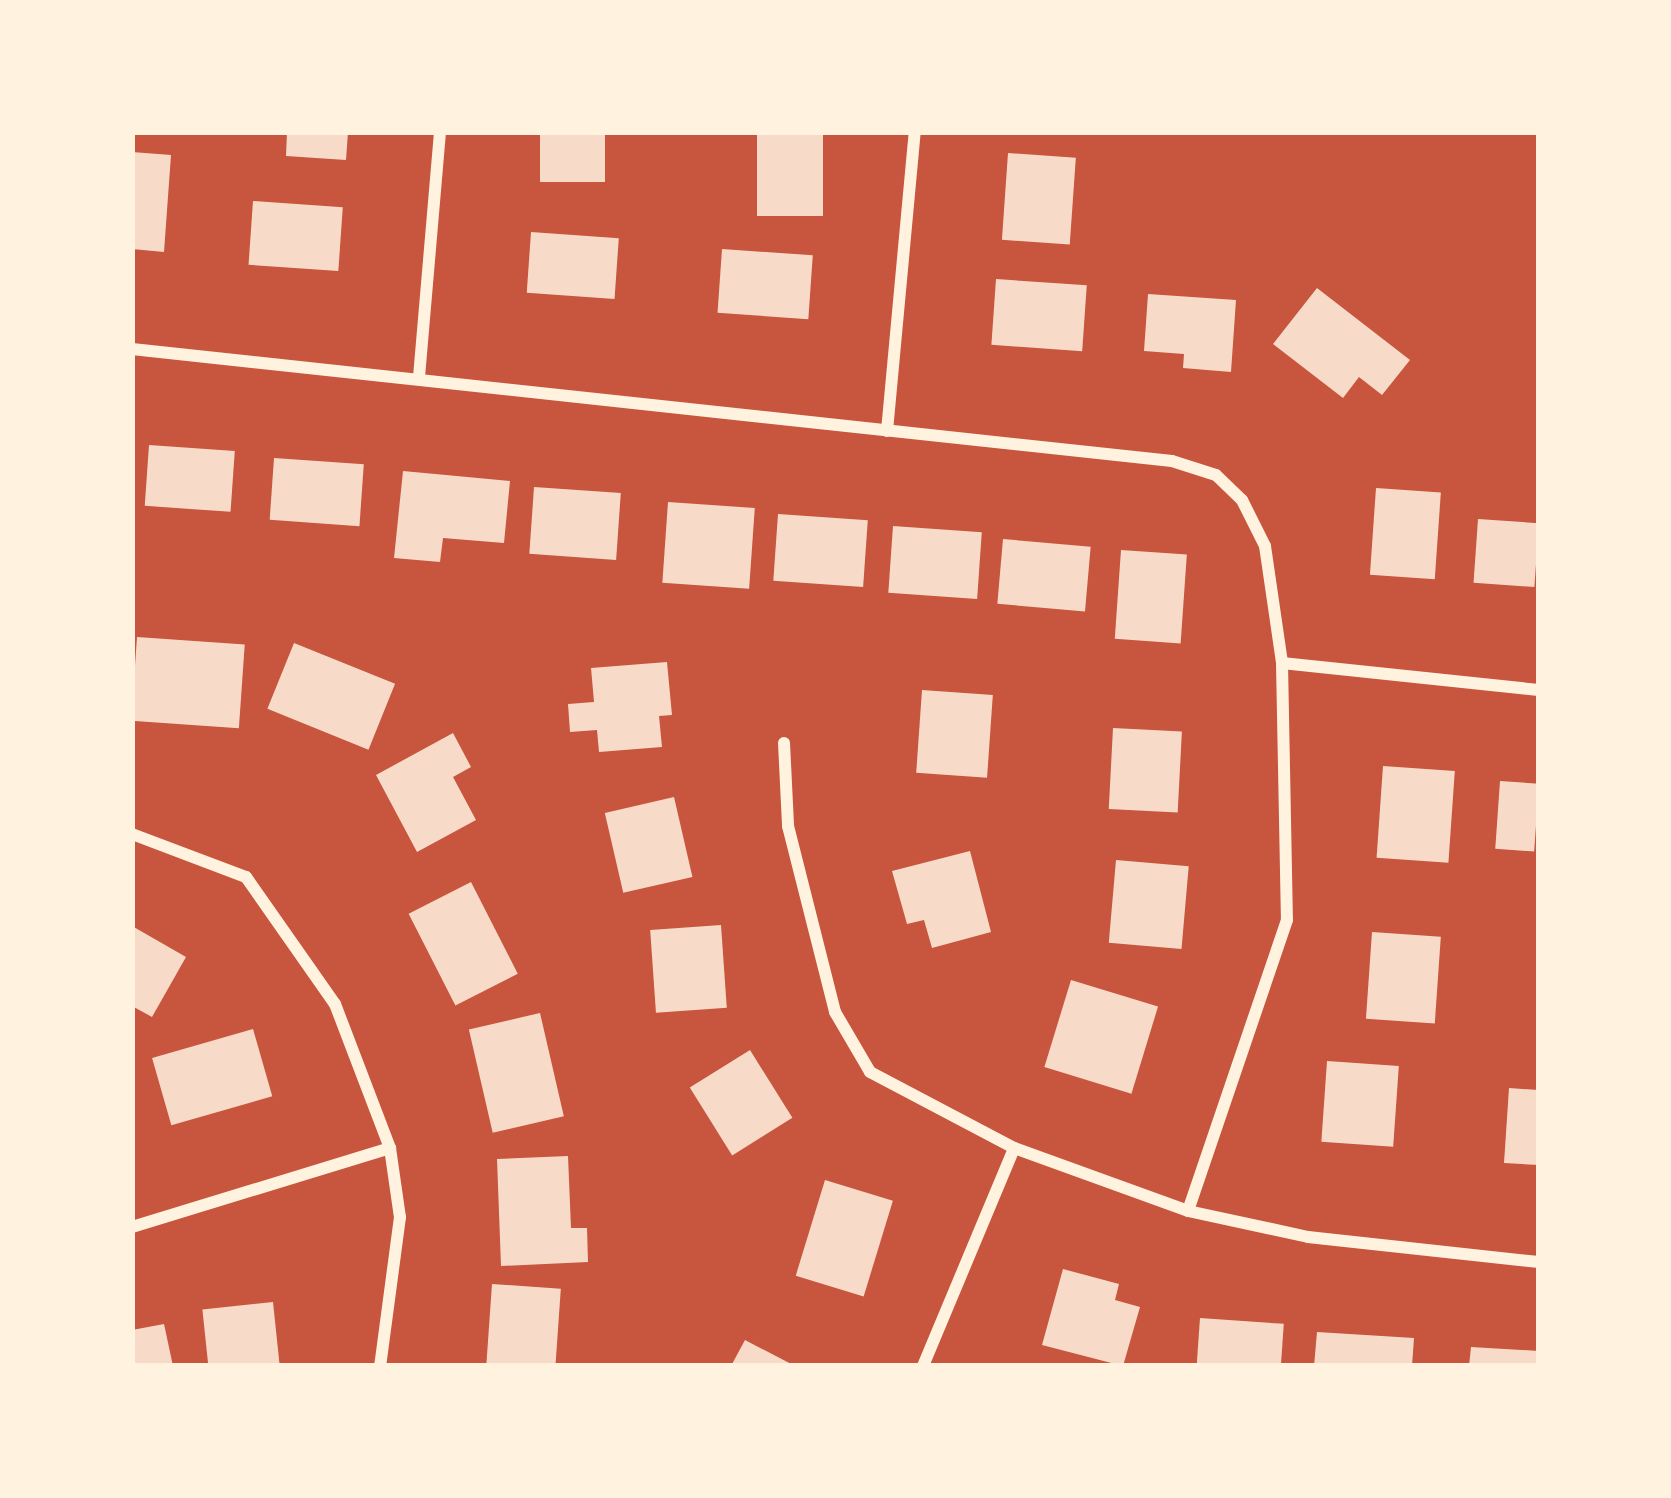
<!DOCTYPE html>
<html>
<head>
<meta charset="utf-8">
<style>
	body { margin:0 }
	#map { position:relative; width:1671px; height:1498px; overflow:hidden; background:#c8553d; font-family:"Source Sans 3",sans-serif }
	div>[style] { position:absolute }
	.building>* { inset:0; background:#f7dbc8; transform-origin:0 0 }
	.minor>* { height:12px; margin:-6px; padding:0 6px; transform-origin:6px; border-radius:6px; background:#fff3e0 }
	span { translate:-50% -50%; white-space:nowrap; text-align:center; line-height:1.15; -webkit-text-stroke:12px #fff3e0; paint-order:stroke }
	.frame { position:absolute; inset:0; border:135px solid #fff3e0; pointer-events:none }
</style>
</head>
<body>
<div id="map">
	<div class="building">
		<i style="clip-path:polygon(287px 132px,348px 132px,346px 160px,286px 156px)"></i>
		<i style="left:540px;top:132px;width:65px;height:50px"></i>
		<i style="left:757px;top:132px;width:66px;height:84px"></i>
		<i style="clip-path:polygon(132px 152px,171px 155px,164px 252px,132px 249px)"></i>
		<i style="left:1008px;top:153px;width:68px;height:87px;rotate:4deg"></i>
		<i style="left:253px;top:201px;width:90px;height:64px;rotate:4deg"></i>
		<i style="left:531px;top:232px;width:88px;height:61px;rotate:4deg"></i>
		<i style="left:722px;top:249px;width:91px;height:64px;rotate:4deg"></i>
		<i style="left:996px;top:279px;width:91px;height:66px;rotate:4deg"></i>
		<i style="clip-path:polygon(1317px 288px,1410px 360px,1382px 395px,1359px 377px,1343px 398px,1273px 344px)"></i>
		<i style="clip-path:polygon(1148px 294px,1236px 300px,1231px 372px,1183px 368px,1184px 354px,1144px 351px)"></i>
		<i style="left:149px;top:445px;width:86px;height:61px;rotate:4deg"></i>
		<i style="left:274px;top:458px;width:90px;height:62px;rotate:4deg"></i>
		<i style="clip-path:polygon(403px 471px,510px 481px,504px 543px,443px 538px,440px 562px,394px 558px)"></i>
		<i style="left:534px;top:487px;width:87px;height:67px;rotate:4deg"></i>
		<i style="left:1376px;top:488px;width:65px;height:87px;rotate:4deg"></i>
		<i style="left:668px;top:502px;width:87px;height:81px;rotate:4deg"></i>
		<i style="left:778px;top:514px;width:90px;height:67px;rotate:4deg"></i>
		<i style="left:1478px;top:519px;width:61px;height:64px;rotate:4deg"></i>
		<i style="left:893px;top:526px;width:89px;height:67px;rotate:4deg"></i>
		<i style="left:1003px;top:539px;width:88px;height:65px;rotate:5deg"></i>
		<i style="left:1121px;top:550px;width:66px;height:89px;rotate:4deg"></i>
		<i style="left:137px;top:637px;width:108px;height:84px;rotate:4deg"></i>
		<i style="left:294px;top:643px;width:109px;height:71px;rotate:22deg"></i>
		<i style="clip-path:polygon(667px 662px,672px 715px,659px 716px,662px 747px,599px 752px,597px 730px,570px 732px,568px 704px,594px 702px,591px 668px)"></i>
		<i style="left:922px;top:690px;width:71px;height:83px;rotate:4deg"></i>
		<i style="left:1113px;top:728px;width:69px;height:81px;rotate:3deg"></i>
		<i style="clip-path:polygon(453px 733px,471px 767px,453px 777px,476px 820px,417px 852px,376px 775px)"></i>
		<i style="left:1383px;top:766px;width:72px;height:92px;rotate:4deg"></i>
		<i style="left:1500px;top:781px;width:39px;height:68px;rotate:4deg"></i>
		<i style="left:674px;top:797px;width:82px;height:71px;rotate:77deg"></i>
		<i style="clip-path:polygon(970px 851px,991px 932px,932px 948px,924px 920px,907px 924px,892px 871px)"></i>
		<i style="left:1116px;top:860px;width:73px;height:83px;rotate:5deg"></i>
		<i style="left:471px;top:882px;width:103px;height:70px;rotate:63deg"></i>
		<i style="left:721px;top:925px;width:83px;height:71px;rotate:86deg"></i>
		<i style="clip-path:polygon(132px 926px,186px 957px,152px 1017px,132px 1006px)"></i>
		<i style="left:1372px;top:932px;width:69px;height:87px;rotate:4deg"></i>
		<i style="left:1071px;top:980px;width:91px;height:91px;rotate:17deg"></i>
		<i style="left:540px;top:1013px;width:106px;height:73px;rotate:77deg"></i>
		<i style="left:253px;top:1029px;width:70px;height:105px;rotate:74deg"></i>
		<i style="left:750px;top:1050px;width:80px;height:71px;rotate:58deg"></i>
		<i style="left:1327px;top:1061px;width:72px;height:81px;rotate:4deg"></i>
		<i style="clip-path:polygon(1509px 1088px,1539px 1090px,1539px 1165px,1504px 1163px)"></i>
		<i style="clip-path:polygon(568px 1156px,571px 1228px,587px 1228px,588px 1262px,501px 1266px,497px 1159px)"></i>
		<i style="left:825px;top:1180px;width:71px;height:100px;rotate:17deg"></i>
		<i style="clip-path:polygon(1063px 1269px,1119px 1284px,1115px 1300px,1140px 1307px,1123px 1366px,1042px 1345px)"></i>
		<i style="left:492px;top:1284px;width:69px;height:82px;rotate:4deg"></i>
		<i style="left:273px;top:1302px;width:64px;height:71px;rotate:84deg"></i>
		<i style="left:1200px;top:1318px;width:84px;height:48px;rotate:4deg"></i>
		<i style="clip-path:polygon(164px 1324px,173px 1366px,132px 1366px,132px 1330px)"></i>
		<i style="clip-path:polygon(1317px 1332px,1414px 1338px,1412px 1366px,1314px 1366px)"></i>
		<i style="clip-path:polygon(745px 1340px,795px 1366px,731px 1366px)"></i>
		<i style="clip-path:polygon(1471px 1347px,1539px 1351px,1539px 1366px,1469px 1366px)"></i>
	</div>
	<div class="minor">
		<i style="left:132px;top:349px;width:1046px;rotate:6.15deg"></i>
		<i style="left:1172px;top:461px;width:46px;rotate:17.7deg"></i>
		<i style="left:1216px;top:475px;width:36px;rotate:44deg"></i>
		<i style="left:1242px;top:500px;width:51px;rotate:63.4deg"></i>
		<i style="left:1265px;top:546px;width:118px;rotate:81.7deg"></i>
		<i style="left:1282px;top:663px;width:257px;rotate:88.9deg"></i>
		<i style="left:1287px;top:920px;width:307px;rotate:108.8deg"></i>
		<i style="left:419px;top:377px;width:246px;rotate:-85.1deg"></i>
		<i style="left:887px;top:431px;width:300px;rotate:-84.7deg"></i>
		<i style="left:1282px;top:663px;width:258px;rotate:6deg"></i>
		<i style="left:784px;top:743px;width:83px;rotate:87.2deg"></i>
		<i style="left:788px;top:826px;width:192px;rotate:75.8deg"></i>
		<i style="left:835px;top:1012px;width:69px;rotate:59.7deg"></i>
		<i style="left:870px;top:1072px;width:163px;rotate:27.8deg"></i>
		<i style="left:1014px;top:1148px;width:185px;rotate:19.9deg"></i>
		<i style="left:1188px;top:1211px;width:123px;rotate:12.2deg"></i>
		<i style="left:1308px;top:1237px;width:232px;rotate:6.2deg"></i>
		<i style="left:132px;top:834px;width:122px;rotate:20.7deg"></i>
		<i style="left:246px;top:877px;width:155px;rotate:55deg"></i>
		<i style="left:335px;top:1004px;width:154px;rotate:69.1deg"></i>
		<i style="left:390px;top:1148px;width:70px;rotate:81.8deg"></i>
		<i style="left:400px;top:1217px;width:150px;rotate:97.6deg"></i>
		<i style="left:132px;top:1227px;width:270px;rotate:-17deg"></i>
		<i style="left:923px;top:1366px;width:236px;rotate:-67.3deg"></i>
	</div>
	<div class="frame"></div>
</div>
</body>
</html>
